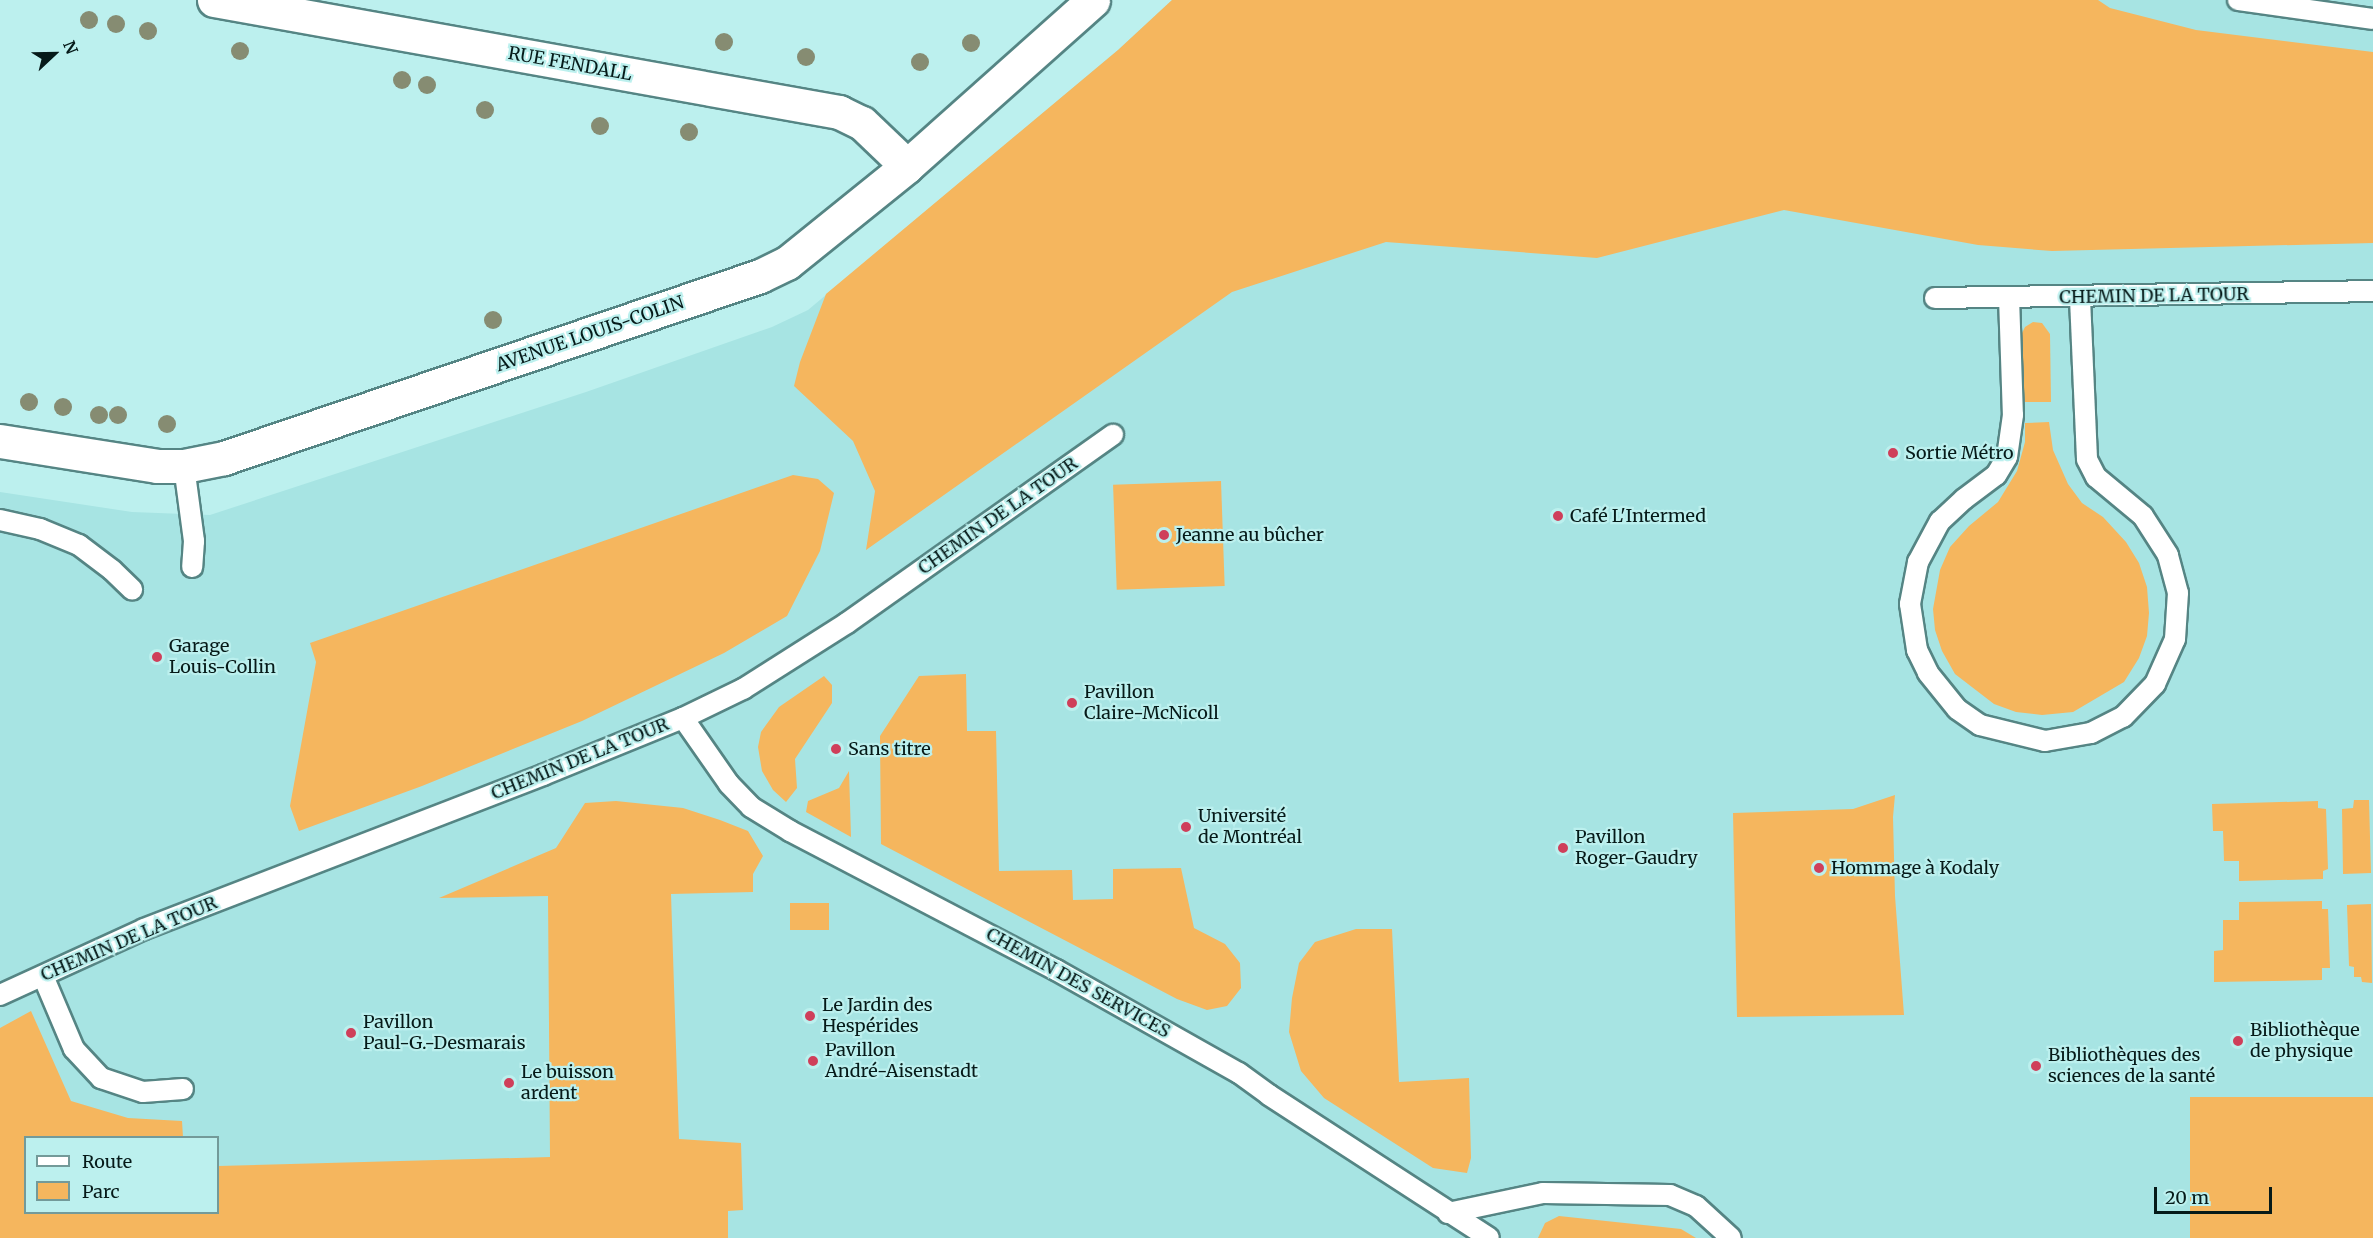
<!DOCTYPE html>
<html>
<head>
<meta charset="utf-8">
<style>
	body { margin:0 }
	#map { position:relative; width:2373px; height:1238px; overflow:hidden; background:#bcf0ee; font-family:Merriweather,serif }
	div>[style] { position:absolute }
	.built>* { inset:0; background:#a7e4e3 }
	.green>* { inset:0; background:#f5b65e; transform-origin:0 0 }
	.roads { filter:drop-shadow(2px 0 #558584) drop-shadow(-2px 0 #558584) drop-shadow(0 2px #558584) drop-shadow(0 -2px #558584) }
	.service>* { height:20px; margin:-10px; padding:0 10px; transform-origin:10px; border-radius:10px; background:#fff }
	.minor>* { height:33px; margin:-16.5px; padding:0 16.5px; transform-origin:16.5px; border-radius:16.5px; background:#fff }
	.trees>* { width:18px; height:18px; margin:-9px; border-radius:50%; background:#868c72 }
	.dots>* { width:16px; height:16px; translate:-50% -50%; box-sizing:border-box; border:3px solid #bcf0ee; border-radius:50% }
	span { translate:-50% -50%; white-space:nowrap; text-align:center; line-height:1.15; -webkit-text-stroke:4.5px #bcf0ee; paint-order:stroke }
	.street-label { font-size:18px; color:#061a19 }
	.poi-label { font-size:18px; color:#061a19 }
	.left { translate:0 -50%; text-align:left }
	.legend { position:absolute; left:24px; top:1136px; width:195px; height:78px; box-sizing:border-box; background:#bcf0ee; border:2px solid #739a99; margin:0; padding:8px 10px; list-style:none; font-size:18px; color:#061a19 }
	.legend li { display:flex; align-items:center; gap:12px; height:30px }
	.legend b { width:30px; border:2px solid #739a99 }
	.north { position:absolute; left:24px; top:24px; width:60px; height:60px; -webkit-text-stroke:4px #bcf0ee; paint-order:stroke; rotate:68deg; font-size:16px; font-weight:700; line-height:24px; text-align:center; color:#061a19 }
	.north::after { content:''; display:block; margin:auto; width:21px; height:27px; background:#061a19; clip-path:polygon(50% 0,100% 100%,50% 72%,0 100%) }
	.scale { position:absolute; left:2154px; top:1187px; width:118px; height:27px; box-sizing:border-box; border:3px solid #061a19; border-top:0; padding-left:8px; font-size:18px; line-height:21px; white-space:nowrap; color:#061a19; -webkit-text-stroke:4px #bcf0ee; paint-order:stroke }
</style>
</head>
<body>
<div id="map">
	<div class="built">
		<i style="clip-path:polygon(evenodd,1172px 0,2373px 0,2373px 1238px,0 1238px,0 492px,132px 512px,210px 515px,586px 392px,772px 327px,808px 310px,1118px 50px,1172px 0,26px 1138px,218px 1138px,218px 1212px,26px 1212px,26px 1138px)"></i>
	</div>
	<div class="green">
		<i style="clip-path:polygon(1172px 0,2098px 0,2110px 8px,2196px 30px,2373px 52px,2373px 243px,2052px 251px,1978px 245px,1784px 210px,1597px 258px,1386px 242px,1232px 292px,866px 550px,875px 491px,853px 441px,794px 386px,800px 362px,826px 294px,1118px 50px)"></i>
		<i style="clip-path:polygon(2033px 322px,2042px 323px,2050px 334px,2051px 402px,2024px 402px,2021px 335px,2025px 327px)"></i>
		<i style="clip-path:polygon(2049px 422px,2053px 450px,2068px 484px,2082px 503px,2103px 517px,2126px 542px,2139px 563px,2147px 587px,2149px 613px,2147px 636px,2139px 658px,2124px 682px,2073px 712px,2042px 715px,2016px 712px,1994px 704px,1955px 674px,1942px 651px,1935px 630px,1933px 609px,1940px 570px,1950px 547px,1969px 526px,1998px 502px,2017px 471px,2025px 442px,2025px 423px)"></i>
		<i style="clip-path:polygon(793px 475px,818px 479px,834px 493px,820px 551px,787px 616px,724px 653px,582px 721px,422px 786px,299px 831px,290px 806px,316px 662px,310px 643px)"></i>
		<i style="left:1221px;top:481px;width:105px;height:108px;rotate:88deg"></i>
		<i style="clip-path:polygon(966px 674px,967px 731px,996px 731px,999px 871px,1072px 870px,1073px 900px,1113px 899px,1113px 869px,1181px 868px,1194px 928px,1225px 944px,1240px 963px,1241px 988px,1227px 1006px,1207px 1010px,1177px 999px,881px 844px,880px 736px,919px 676px)"></i>
		<i style="clip-path:polygon(824px 676px,832px 685px,832px 703px,795px 759px,797px 788px,786px 802px,773px 790px,762px 771px,758px 747px,761px 732px,779px 707px)"></i>
		<i style="clip-path:polygon(849px 771px,851px 837px,806px 812px,808px 801px,839px 788px)"></i>
		<i style="clip-path:polygon(1895px 795px,1893px 817px,1895px 896px,1904px 1015px,1737px 1017px,1733px 813px,1853px 809px)"></i>
		<i style="clip-path:polygon(2354px 800px,2369px 800px,2371px 873px,2343px 874px,2342px 809px,2353px 808px)"></i>
		<i style="clip-path:polygon(616px 801px,683px 808px,720px 820px,748px 831px,763px 856px,753px 874px,753px 892px,671px 894px,679px 1139px,741px 1143px,743px 1210px,728px 1211px,728px 1238px,0 1238px,0 1028px,31px 1011px,71px 1101px,128px 1118px,182px 1121px,183px 1137px,26px 1138px,26px 1212px,218px 1212px,218px 1166px,550px 1157px,548px 896px,439px 898px,556px 848px,585px 803px)"></i>
		<i style="clip-path:polygon(2318px 801px,2318px 808px,2326px 809px,2328px 869px,2323px 871px,2323px 879px,2239px 881px,2239px 861px,2224px 861px,2223px 831px,2213px 831px,2212px 804px)"></i>
		<i style="clip-path:polygon(2322px 901px,2322px 909px,2328px 909px,2330px 968px,2322px 968px,2322px 980px,2214px 982px,2214px 951px,2223px 950px,2223px 920px,2239px 920px,2239px 902px)"></i>
		<i style="left:790px;top:903px;width:39px;height:27px"></i>
		<i style="clip-path:polygon(2371px 904px,2372px 983px,2362px 982px,2361px 977px,2354px 977px,2354px 967px,2349px 966px,2347px 905px)"></i>
		<i style="clip-path:polygon(1356px 929px,1392px 929px,1399px 1082px,1469px 1078px,1471px 1158px,1467px 1173px,1433px 1168px,1324px 1098px,1301px 1071px,1289px 1032px,1292px 998px,1299px 963px,1315px 942px)"></i>
		<i style="left:2373px;top:1097px;width:141px;height:183px;rotate:90deg"></i>
		<i style="clip-path:polygon(1559px 1216px,1681px 1229px,1696px 1238px,1538px 1238px,1545px 1223px)"></i>
	</div>
	<div class="roads">
		<div class="service">
			<i style="left:2238px;top:0;width:136px;rotate:8deg"></i>
			<i style="left:2009px;top:297px;width:118px;rotate:88.1deg"></i>
			<i style="left:2013px;top:415px;width:42px;rotate:98.1deg"></i>
			<i style="left:2007px;top:457px;width:21px;rotate:121deg"></i>
			<i style="left:1996px;top:475px;width:40px;rotate:143deg"></i>
			<i style="left:1964px;top:499px;width:33px;rotate:137deg"></i>
			<i style="left:1940px;top:521px;width:47px;rotate:118.2deg"></i>
			<i style="left:1918px;top:562px;width:43px;rotate:100.8deg"></i>
			<i style="left:1910px;top:604px;width:47px;rotate:81.3deg"></i>
			<i style="left:1917px;top:650px;width:25px;rotate:64deg"></i>
			<i style="left:1928px;top:673px;width:46px;rotate:51.1deg"></i>
			<i style="left:1957px;top:709px;width:28px;rotate:35deg"></i>
			<i style="left:1980px;top:725px;width:67px;rotate:13.8deg"></i>
			<i style="left:2045px;top:741px;width:47px;rotate:-9.9deg"></i>
			<i style="left:2091px;top:733px;width:36px;rotate:-27deg"></i>
			<i style="left:2123px;top:717px;width:46px;rotate:-45.9deg"></i>
			<i style="left:2155px;top:684px;width:49px;rotate:-66deg"></i>
			<i style="left:2175px;top:639px;width:46px;rotate:-86.3deg"></i>
			<i style="left:2178px;top:593px;width:39px;rotate:-105deg"></i>
			<i style="left:2168px;top:555px;width:46px;rotate:-122.7deg"></i>
			<i style="left:2143px;top:516px;width:61px;rotate:-140.3deg"></i>
			<i style="left:2096px;top:477px;width:20px;rotate:-117deg"></i>
			<i style="left:2087px;top:459px;width:162px;rotate:-92.5deg"></i>
			<i style="left:1935px;top:298px;width:438px;rotate:-0.9deg"></i>
			<i style="left:184px;top:466px;width:76px;rotate:82.4deg"></i>
			<i style="left:194px;top:541px;width:26px;rotate:94deg"></i>
			<i style="left:0;top:520px;width:41px;rotate:12.7deg"></i>
			<i style="left:40px;top:529px;width:42px;rotate:22.3deg"></i>
			<i style="left:79px;top:545px;width:41px;rotate:37.1deg"></i>
			<i style="left:112px;top:570px;width:28px;rotate:44deg"></i>
			<i style="left:683px;top:718px;width:80px;rotate:55.1deg"></i>
			<i style="left:729px;top:784px;width:32px;rotate:46deg"></i>
			<i style="left:751px;top:807px;width:46px;rotate:31.6deg"></i>
			<i style="left:790px;top:831px;width:300px;rotate:27.6deg"></i>
			<i style="left:1056px;top:970px;width:210px;rotate:29.4deg"></i>
			<i style="left:1239px;top:1073px;width:37px;rotate:36deg"></i>
			<i style="left:1269px;top:1095px;width:262px;rotate:33deg"></i>
			<i style="left:43px;top:976px;width:79px;rotate:67deg"></i>
			<i style="left:74px;top:1049px;width:40px;rotate:47deg"></i>
			<i style="left:101px;top:1078px;width:44px;rotate:18.4deg"></i>
			<i style="left:143px;top:1092px;width:40px;rotate:-4.3deg"></i>
			<i style="left:0;top:995px;width:158px;rotate:-24.6deg"></i>
			<i style="left:144px;top:929px;width:428px;rotate:-21.1deg"></i>
			<i style="left:543px;top:775px;width:151px;rotate:-22.2deg"></i>
			<i style="left:683px;top:718px;width:67px;rotate:-25.8deg"></i>
			<i style="left:743px;top:689px;width:123px;rotate:-32.4deg"></i>
			<i style="left:847px;top:623px;width:326px;rotate:-35.3deg"></i>
			<i style="left:1448px;top:1213px;width:97px;rotate:-11.9deg"></i>
			<i style="left:1543px;top:1193px;width:127px;rotate:0.9deg"></i>
			<i style="left:1670px;top:1195px;width:28px;rotate:23deg"></i>
			<i style="left:1696px;top:1206px;width:47px;rotate:42.4deg"></i>
		</div>
		<div class="minor">
			<i style="left:214px;top:0;width:635px;rotate:10.16deg"></i>
			<i style="left:839px;top:112px;width:25px;rotate:26deg"></i>
			<i style="left:862px;top:123px;width:62px;rotate:43.7deg"></i>
			<i style="left:0;top:441px;width:159px;rotate:9deg"></i>
			<i style="left:157px;top:466px;width:27px"></i>
			<i style="left:184px;top:466px;width:41px;rotate:-11.3deg"></i>
			<i style="left:224px;top:458px;width:566px;rotate:-18.76deg"></i>
			<i style="left:760px;top:276px;width:30px;rotate:-26deg"></i>
			<i style="left:787px;top:263px;width:154px;rotate:-38.9deg"></i>
			<i style="left:907px;top:166px;width:249px;rotate:-41.7deg"></i>
		</div>
	</div>
	<div class="trees">
		<i style="left:89px;top:20px"></i>
		<i style="left:116px;top:24px"></i>
		<i style="left:148px;top:31px"></i>
		<i style="left:724px;top:42px"></i>
		<i style="left:971px;top:43px"></i>
		<i style="left:240px;top:51px"></i>
		<i style="left:806px;top:57px"></i>
		<i style="left:920px;top:62px"></i>
		<i style="left:402px;top:80px"></i>
		<i style="left:427px;top:85px"></i>
		<i style="left:485px;top:110px"></i>
		<i style="left:600px;top:126px"></i>
		<i style="left:689px;top:132px"></i>
		<i style="left:493px;top:320px"></i>
		<i style="left:29px;top:402px"></i>
		<i style="left:63px;top:407px"></i>
		<i style="left:99px;top:415px"></i>
		<i style="left:118px;top:415px"></i>
		<i style="left:167px;top:424px"></i>
	</div>
	<div class="dots">
		<i style="left:1893px;top:453px;background:#cf3f5a"></i>
		<i style="left:1558px;top:516px;background:#cf3f5a"></i>
		<i style="left:1164px;top:535px;background:#cf3f5a"></i>
		<i style="left:157px;top:657px;background:#cf3f5a"></i>
		<i style="left:1072px;top:703px;background:#cf3f5a"></i>
		<i style="left:836px;top:749px;background:#cf3f5a"></i>
		<i style="left:1186px;top:827px;background:#cf3f5a"></i>
		<i style="left:1563px;top:848px;background:#cf3f5a"></i>
		<i style="left:1819px;top:868px;background:#cf3f5a"></i>
		<i style="left:810px;top:1016px;background:#cf3f5a"></i>
		<i style="left:351px;top:1033px;background:#cf3f5a"></i>
		<i style="left:2238px;top:1041px;background:#cf3f5a"></i>
		<i style="left:813px;top:1061px;background:#cf3f5a"></i>
		<i style="left:2036px;top:1066px;background:#cf3f5a"></i>
		<i style="left:509px;top:1083px;background:#cf3f5a"></i>
	</div>
	<div class="street-label">
		<span style="left:570px;top:64px;rotate:10deg">RUE FENDALL</span>
		<span style="left:2154px;top:296px;rotate:-1deg">CHEMIN DE LA TOUR</span>
		<span style="left:590px;top:334px;rotate:-19deg">AVENUE LOUIS-COLIN</span>
		<span style="left:998px;top:516px;rotate:-35deg">CHEMIN DE LA TOUR</span>
		<span style="left:580px;top:759px;rotate:-22deg">CHEMIN DE LA TOUR</span>
		<span style="left:129px;top:939px;rotate:-23deg">CHEMIN DE LA TOUR</span>
		<span style="left:1078px;top:983px;rotate:29deg">CHEMIN DES SERVICES</span>
	</div>
	<div class="poi-label">
		<span class="left" style="left:1905px;top:453px">Sortie Métro</span>
		<span class="left" style="left:1570px;top:516px">Café L'Intermed</span>
		<span class="left" style="left:1176px;top:535px">Jeanne au bûcher</span>
		<span class="left" style="left:169px;top:657px">Garage<br>Louis-Collin</span>
		<span class="left" style="left:1084px;top:703px">Pavillon<br>Claire-McNicoll</span>
		<span class="left" style="left:848px;top:749px">Sans titre</span>
		<span class="left" style="left:1198px;top:827px">Université<br>de Montréal</span>
		<span class="left" style="left:1575px;top:848px">Pavillon<br>Roger-Gaudry</span>
		<span class="left" style="left:1831px;top:868px">Hommage à Kodaly</span>
		<span class="left" style="left:822px;top:1016px">Le Jardin des<br>Hespérides</span>
		<span class="left" style="left:363px;top:1033px">Pavillon<br>Paul-G.-Desmarais</span>
		<span class="left" style="left:2250px;top:1041px">Bibliothèque<br>de physique</span>
		<span class="left" style="left:825px;top:1061px">Pavillon<br>André-Aisenstadt</span>
		<span class="left" style="left:2048px;top:1066px">Bibliothèques des<br>sciences de la santé</span>
		<span class="left" style="left:521px;top:1083px">Le buisson<br>ardent</span>
	</div>
	<ul class="legend">
	<li><b style="height:8px;background:#fff"></b>Route</li>
	<li><b style="height:16px;background:#f5b65e"></b>Parc</li>
	</ul>
	<div class="north">N</div>
	<div class="scale">20 m</div>
</div>
</body>
</html>
